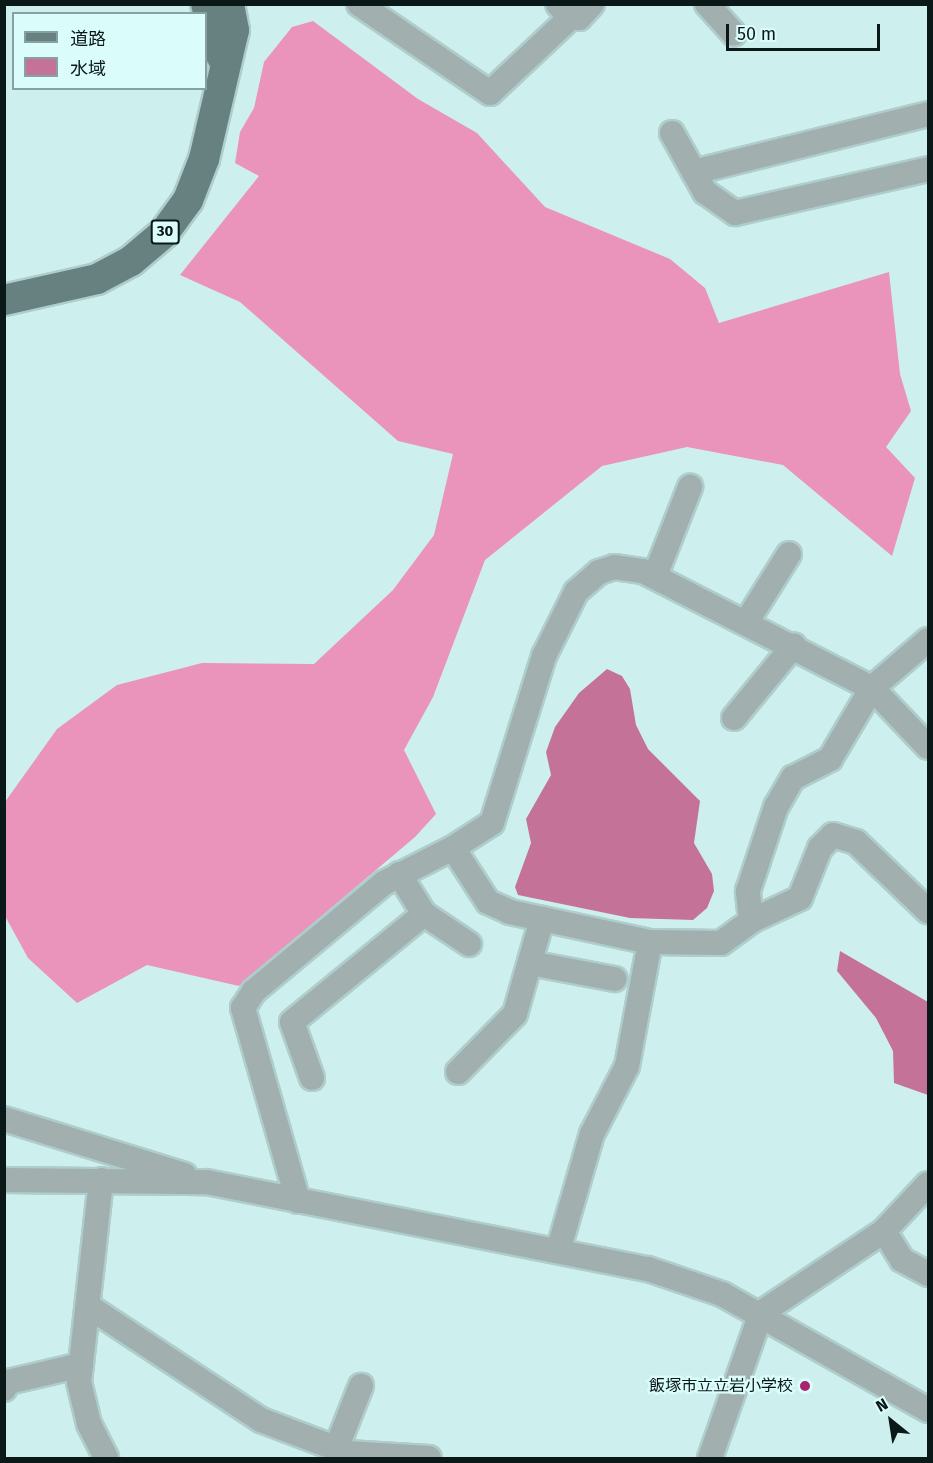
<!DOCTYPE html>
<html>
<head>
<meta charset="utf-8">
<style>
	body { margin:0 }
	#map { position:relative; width:933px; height:1463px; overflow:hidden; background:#cdf0ee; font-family:"Fira Sans","Noto Sans JP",sans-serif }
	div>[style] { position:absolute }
	.forest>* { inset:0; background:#ea93bb }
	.water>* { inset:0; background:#c57299 }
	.roads { filter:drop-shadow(2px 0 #aecdcc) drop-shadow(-2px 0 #aecdcc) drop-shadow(0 2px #aecdcc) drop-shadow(0 -2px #aecdcc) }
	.minor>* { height:24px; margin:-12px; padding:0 12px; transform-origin:12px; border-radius:12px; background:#a1b0af }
	.major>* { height:30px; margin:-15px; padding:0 15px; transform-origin:15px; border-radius:15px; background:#668180 }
	.dots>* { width:16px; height:16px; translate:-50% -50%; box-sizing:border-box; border:3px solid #dafdfb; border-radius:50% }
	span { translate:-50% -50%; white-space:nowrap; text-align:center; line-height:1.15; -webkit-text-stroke:4.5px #dafdfb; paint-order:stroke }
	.shield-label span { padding:2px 4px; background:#dafdfb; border:2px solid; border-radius:4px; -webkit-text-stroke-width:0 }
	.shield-label { font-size:15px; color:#0b1818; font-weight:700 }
	.poi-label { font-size:16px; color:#0b1818 }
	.right { translate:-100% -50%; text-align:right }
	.frame { position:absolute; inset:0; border:6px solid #0b1818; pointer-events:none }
	.legend { position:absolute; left:12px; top:12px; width:195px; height:78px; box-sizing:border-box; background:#dafdfb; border:2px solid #87a1a0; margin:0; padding:8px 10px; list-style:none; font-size:18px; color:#0b1818 }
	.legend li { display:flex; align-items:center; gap:12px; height:30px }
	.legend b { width:30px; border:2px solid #87a1a0 }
	.north { position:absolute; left:861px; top:1391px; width:60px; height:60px; -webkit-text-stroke:4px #dafdfb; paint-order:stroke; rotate:330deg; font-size:16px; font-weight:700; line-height:24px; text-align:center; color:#0b1818 }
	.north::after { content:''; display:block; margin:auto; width:21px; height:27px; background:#0b1818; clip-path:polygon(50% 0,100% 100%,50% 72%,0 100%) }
	.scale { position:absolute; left:726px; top:24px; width:154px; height:27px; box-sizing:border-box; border:3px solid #0b1818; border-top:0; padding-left:8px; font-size:18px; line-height:21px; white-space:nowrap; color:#0b1818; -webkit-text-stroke:4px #dafdfb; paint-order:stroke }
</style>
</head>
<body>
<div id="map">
	<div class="forest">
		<i style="clip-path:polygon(313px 21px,418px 99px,477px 133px,545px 207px,670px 259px,705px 288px,719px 323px,889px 272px,900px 374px,911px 411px,886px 447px,915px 478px,892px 556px,783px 465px,687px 447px,602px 466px,485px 560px,433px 697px,404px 750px,436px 814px,415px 837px,239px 986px,147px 965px,77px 1003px,28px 958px,5px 916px,5px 802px,57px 729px,117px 685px,202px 663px,314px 664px,393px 590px,434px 535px,453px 454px,398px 441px,240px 302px,180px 275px,259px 176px,235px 163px,240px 132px,254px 108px,264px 62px,292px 27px)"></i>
	</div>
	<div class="water">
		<i style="clip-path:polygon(607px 669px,622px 676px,630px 689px,636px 725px,648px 749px,700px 801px,694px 843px,712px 874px,714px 891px,707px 908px,693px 920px,630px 918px,518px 895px,515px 887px,531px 843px,526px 819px,551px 775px,546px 752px,555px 727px,579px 693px)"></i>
		<i style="clip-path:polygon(840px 951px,928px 1002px,928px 1095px,894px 1083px,893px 1051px,876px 1018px,837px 971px)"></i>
	</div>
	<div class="roads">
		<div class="minor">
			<i style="left:359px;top:4px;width:158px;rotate:34.2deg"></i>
			<i style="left:490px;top:93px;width:110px;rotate:-43.2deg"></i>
			<i style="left:570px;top:18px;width:18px;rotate:-131deg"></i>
			<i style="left:707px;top:4px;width:40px;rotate:48deg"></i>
			<i style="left:570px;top:18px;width:9px"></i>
			<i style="left:579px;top:18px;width:19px;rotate:-47deg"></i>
			<i style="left:672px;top:133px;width:68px;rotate:60.8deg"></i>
			<i style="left:705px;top:192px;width:37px;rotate:35deg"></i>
			<i style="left:735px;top:213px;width:198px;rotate:-12.8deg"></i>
			<i style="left:694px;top:172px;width:241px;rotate:-13.9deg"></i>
			<i style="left:655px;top:576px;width:96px;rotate:-68.5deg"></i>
			<i style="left:747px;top:621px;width:79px;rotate:-57.9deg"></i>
			<i style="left:734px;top:718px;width:94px;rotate:-50.6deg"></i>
			<i style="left:453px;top:848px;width:46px;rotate:-32.7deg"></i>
			<i style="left:492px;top:823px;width:175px;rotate:-72.7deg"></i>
			<i style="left:544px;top:656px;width:72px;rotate:-63.4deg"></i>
			<i style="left:576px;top:592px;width:30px;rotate:-41deg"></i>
			<i style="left:599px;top:572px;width:16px;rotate:-18deg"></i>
			<i style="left:614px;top:567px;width:29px;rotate:8deg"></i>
			<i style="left:643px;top:571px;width:257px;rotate:27.1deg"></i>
			<i style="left:872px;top:688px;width:74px;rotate:-40.6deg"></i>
			<i style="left:424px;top:914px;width:54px;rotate:33.7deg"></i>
			<i style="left:751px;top:921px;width:54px;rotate:-25.1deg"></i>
			<i style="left:800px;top:898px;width:54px;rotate:-68.2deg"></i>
			<i style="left:820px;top:848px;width:18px;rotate:-45deg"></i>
			<i style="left:833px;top:835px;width:24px;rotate:17deg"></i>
			<i style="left:856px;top:842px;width:100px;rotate:43.8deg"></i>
			<i style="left:530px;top:963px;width:86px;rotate:10.7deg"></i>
			<i style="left:458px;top:1072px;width:81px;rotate:-45.5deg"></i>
			<i style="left:515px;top:1014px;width:99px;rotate:-74.1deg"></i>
			<i style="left:312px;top:1078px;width:59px;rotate:-109.7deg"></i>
			<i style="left:292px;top:1022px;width:171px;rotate:-39.3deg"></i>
			<i style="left:424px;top:914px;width:47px;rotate:-122deg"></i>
			<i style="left:4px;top:1119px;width:189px;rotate:17.2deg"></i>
			<i style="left:4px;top:1180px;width:203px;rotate:0.6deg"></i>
			<i style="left:207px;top:1182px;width:449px;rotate:11.2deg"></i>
			<i style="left:648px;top:1269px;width:78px;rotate:18.7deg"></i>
			<i style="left:722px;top:1294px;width:236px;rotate:29.4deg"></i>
			<i style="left:101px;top:1180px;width:203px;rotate:96.2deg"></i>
			<i style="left:79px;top:1382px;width:43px;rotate:76.6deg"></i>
			<i style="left:89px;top:1424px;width:38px;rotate:63deg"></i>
			<i style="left:298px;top:1201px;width:201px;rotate:-105.9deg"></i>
			<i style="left:243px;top:1008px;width:20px;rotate:-57deg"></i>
			<i style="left:254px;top:991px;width:169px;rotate:-39.7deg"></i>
			<i style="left:384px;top:883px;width:77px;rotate:-26.9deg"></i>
			<i style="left:453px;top:848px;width:64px;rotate:57.1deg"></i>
			<i style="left:488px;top:902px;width:24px;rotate:24deg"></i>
			<i style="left:510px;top:912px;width:143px;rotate:12.1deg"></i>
			<i style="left:884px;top:1231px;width:34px;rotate:58deg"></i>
			<i style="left:902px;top:1260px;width:30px;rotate:28deg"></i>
			<i style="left:559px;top:1248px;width:119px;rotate:-73.9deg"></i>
			<i style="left:592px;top:1134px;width:76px;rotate:-62.8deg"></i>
			<i style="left:627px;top:1066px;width:126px;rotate:-79.5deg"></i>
			<i style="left:650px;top:942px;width:71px;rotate:0.8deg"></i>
			<i style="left:721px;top:943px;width:37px;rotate:-36deg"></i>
			<i style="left:751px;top:921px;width:30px;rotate:-96deg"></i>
			<i style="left:748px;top:891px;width:89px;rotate:-71.6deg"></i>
			<i style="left:776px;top:807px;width:34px;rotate:-60deg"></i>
			<i style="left:793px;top:778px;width:42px;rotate:-27.2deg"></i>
			<i style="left:830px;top:759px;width:82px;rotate:-59.4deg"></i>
			<i style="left:872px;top:688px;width:81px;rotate:46.5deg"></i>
			<i style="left:88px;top:1306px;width:207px;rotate:33.4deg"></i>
			<i style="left:261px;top:1420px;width:93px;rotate:20.8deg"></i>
			<i style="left:348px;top:1453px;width:81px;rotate:3.5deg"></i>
			<i style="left:4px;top:1389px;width:8px;rotate:-60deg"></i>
			<i style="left:8px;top:1382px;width:75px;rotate:-13.1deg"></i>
			<i style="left:336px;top:1449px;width:68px;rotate:-68.4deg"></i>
			<i style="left:710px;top:1458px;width:154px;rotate:-70.6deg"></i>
			<i style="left:761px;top:1313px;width:148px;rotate:-33.7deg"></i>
			<i style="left:884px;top:1231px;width:64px;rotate:-46.9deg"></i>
		</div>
		<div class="major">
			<i style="left:206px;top:4px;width:54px;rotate:73.9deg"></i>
			<i style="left:4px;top:300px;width:95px;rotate:-12.7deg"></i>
			<i style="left:97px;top:279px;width:38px;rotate:-28deg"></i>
			<i style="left:131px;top:261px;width:43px;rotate:-40.3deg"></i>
			<i style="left:164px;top:233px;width:41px;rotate:-54deg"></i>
			<i style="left:188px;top:200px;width:44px;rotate:-68.7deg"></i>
			<i style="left:204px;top:159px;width:132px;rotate:-76.9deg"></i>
			<i style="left:234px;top:30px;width:26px;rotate:-101deg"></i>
		</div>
	</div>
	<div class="dots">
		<i style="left:805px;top:1386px;background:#a8246f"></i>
	</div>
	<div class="shield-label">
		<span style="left:165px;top:232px">30</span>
	</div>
	<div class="poi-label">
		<span class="right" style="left:793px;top:1386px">飯塚市立立岩小学校</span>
	</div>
	<div class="frame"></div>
	<ul class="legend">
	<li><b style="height:8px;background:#668180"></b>道路</li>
	<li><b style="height:16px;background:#c57299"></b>水域</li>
	</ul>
	<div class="north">N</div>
	<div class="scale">50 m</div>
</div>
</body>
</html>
